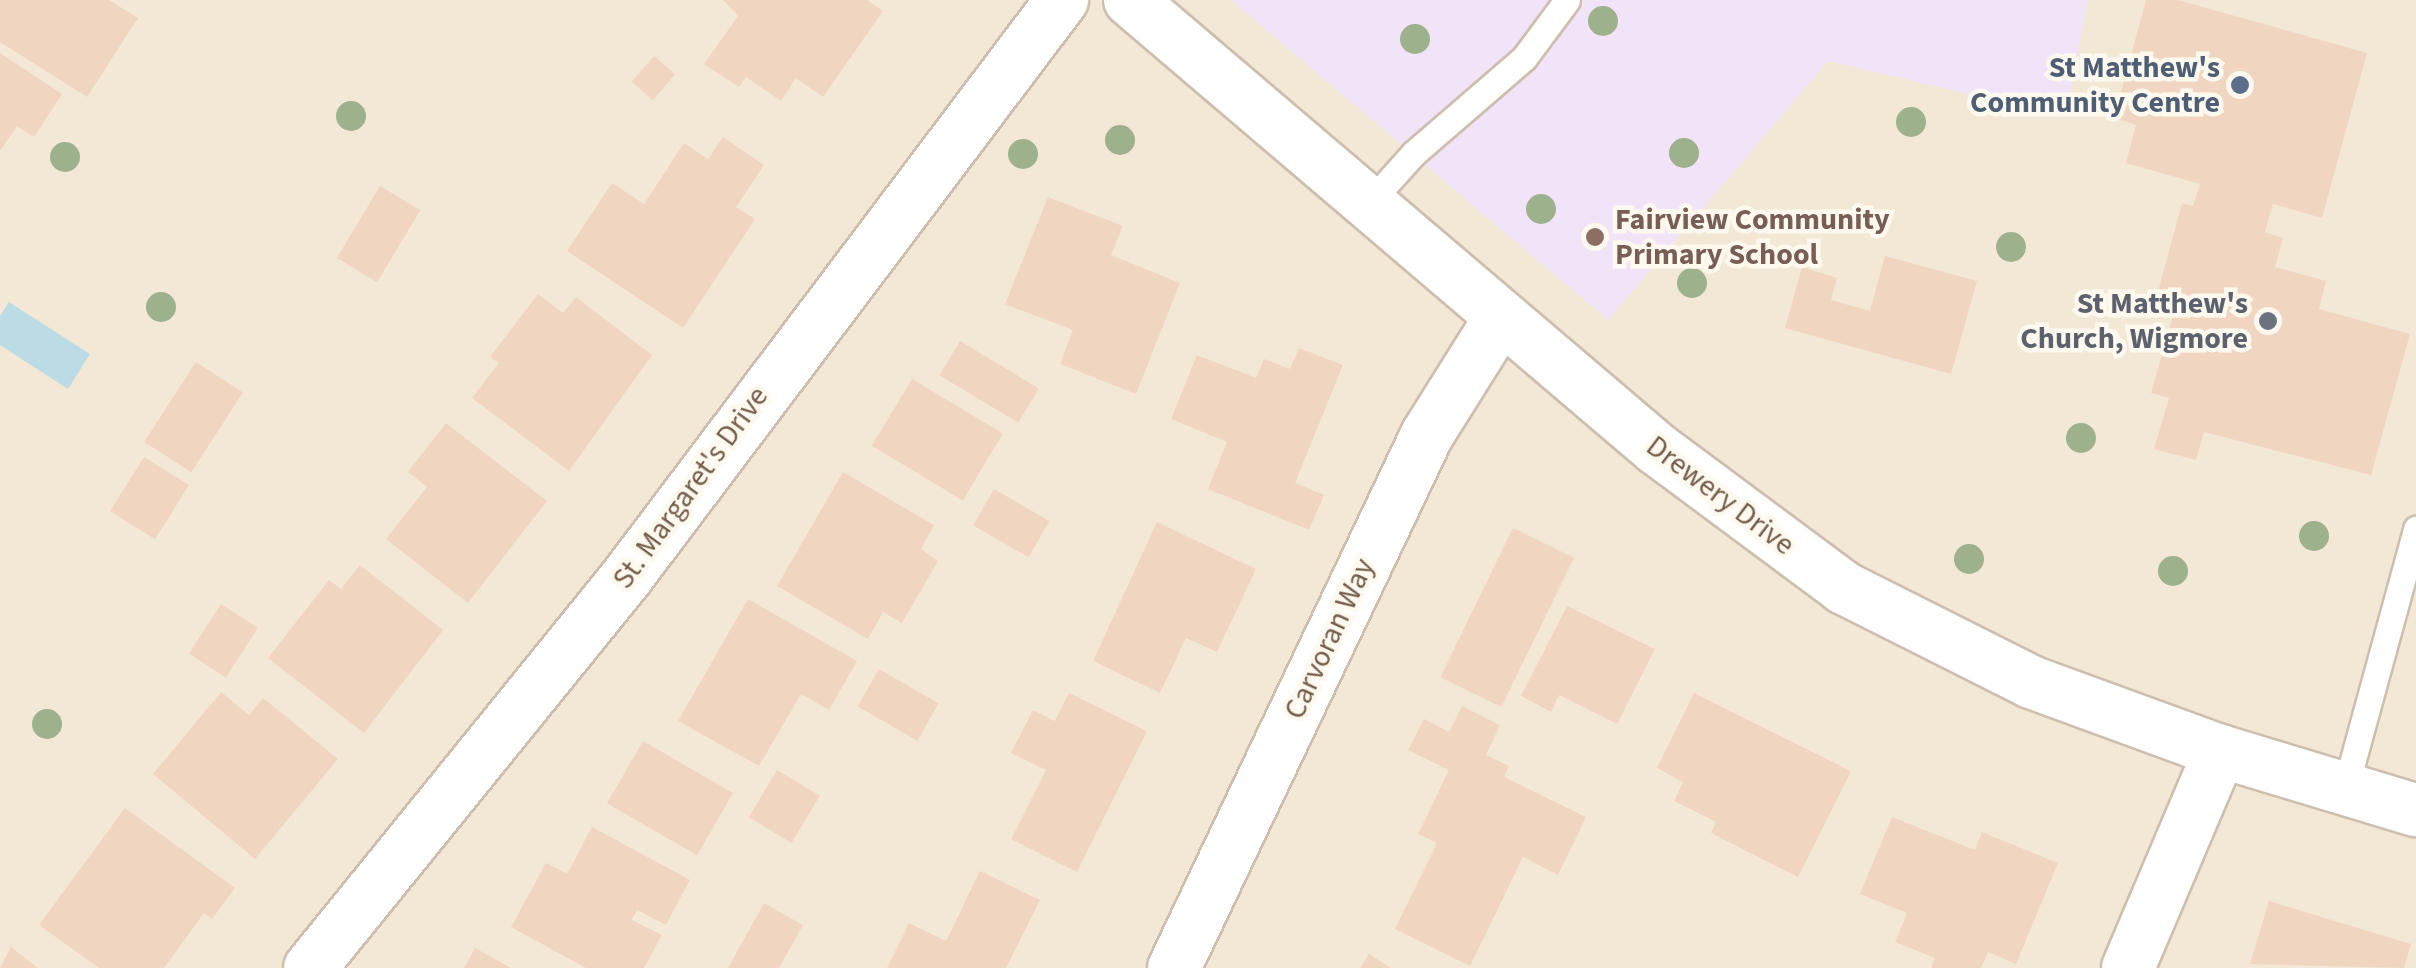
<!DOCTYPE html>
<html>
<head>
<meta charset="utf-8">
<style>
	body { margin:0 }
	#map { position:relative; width:2416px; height:968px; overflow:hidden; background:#fcf5e7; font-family:"Source Sans 3",sans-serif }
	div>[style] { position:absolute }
	.residential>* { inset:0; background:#f3e8d6; transform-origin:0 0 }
	.education>* { inset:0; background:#f2e4f8 }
	.water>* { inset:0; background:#bcdce5 }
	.building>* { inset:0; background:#f0d6c0; transform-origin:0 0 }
	.roads { filter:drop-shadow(2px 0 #cdbeae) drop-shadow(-2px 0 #cdbeae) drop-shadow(0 2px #cdbeae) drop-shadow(0 -2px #cdbeae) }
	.lane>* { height:25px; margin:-12.5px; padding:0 12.5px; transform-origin:12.5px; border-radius:12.5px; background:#fff }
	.street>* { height:52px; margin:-26px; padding:0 26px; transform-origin:26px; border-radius:26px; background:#fff }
	.trees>* { width:30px; height:30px; margin:-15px; border-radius:50%; background:#9eb18d }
	.dots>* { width:28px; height:28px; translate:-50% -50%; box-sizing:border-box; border:5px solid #fef9ee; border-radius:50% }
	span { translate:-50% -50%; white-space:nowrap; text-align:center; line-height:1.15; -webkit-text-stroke:9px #fef9ee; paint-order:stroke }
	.service-label { font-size:30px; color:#4e5e75; font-weight:700 }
	.right { translate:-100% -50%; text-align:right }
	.education-label { font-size:30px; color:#785e54; font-weight:700 }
	.left { translate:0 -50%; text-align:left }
	.worship-label { font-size:30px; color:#5b616d; font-weight:700 }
	.street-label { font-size:30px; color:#755d4c }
</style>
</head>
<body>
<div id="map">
	<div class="residential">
		<i style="left:0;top:0;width:2416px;height:968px"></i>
	</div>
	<div class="education">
		<i style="clip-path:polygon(1231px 0,2088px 0,2066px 117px,1828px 61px,1608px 320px)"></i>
	</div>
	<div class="water">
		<i style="clip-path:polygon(9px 302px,90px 354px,68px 389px,0 345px,0 316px)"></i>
	</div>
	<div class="building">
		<i style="clip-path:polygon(0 0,109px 0,138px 18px,87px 97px,0 42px)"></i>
		<i style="clip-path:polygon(723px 0,867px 0,883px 11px,823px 97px,796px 78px,781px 101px,746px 77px,739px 87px,704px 64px,738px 16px)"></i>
		<i style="clip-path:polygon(2146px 0,2178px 0,2367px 53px,2322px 218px,2273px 204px,2265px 232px,2283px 238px,2275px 267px,2326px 281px,2319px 309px,2410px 334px,2371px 475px,2204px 432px,2196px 460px,2154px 449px,2169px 398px,2151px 393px,2176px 305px,2156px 299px,2182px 203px,2193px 206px,2200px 184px,2126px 163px,2136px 125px,2114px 118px)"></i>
		<i style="clip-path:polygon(0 53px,62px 94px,34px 137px,17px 126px,0 151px)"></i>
		<i style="left:654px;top:56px;width:28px;height:34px;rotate:41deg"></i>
		<i style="clip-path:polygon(723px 137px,764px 165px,736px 207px,755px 219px,683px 328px,567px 251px,612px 183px,644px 204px,684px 143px,708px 159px)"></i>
		<i style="left:380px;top:186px;width:47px;height:84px;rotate:31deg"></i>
		<i style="clip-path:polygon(1048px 197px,1123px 226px,1111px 255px,1180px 283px,1136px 394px,1060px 364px,1073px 330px,1005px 304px)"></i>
		<i style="clip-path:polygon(1885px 256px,1977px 281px,1951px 374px,1785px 328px,1802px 267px,1837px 278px,1831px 300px,1870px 311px)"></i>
		<i style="clip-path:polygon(538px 294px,563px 313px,576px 297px,652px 355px,569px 471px,472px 398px,499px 363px,490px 357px)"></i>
		<i style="left:960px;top:341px;width:92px;height:40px;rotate:31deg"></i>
		<i style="clip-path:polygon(1299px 348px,1343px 365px,1295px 483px,1324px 495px,1309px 530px,1208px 489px,1227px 442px,1171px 419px,1197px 355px,1256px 378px,1264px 359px,1290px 369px)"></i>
		<i style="left:196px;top:362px;width:56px;height:95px;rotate:33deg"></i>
		<i style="left:912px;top:379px;width:106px;height:78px;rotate:31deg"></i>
		<i style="clip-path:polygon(446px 423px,547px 501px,468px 603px,386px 539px,427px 487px,408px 472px)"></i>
		<i style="left:144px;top:457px;width:53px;height:64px;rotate:32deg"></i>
		<i style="clip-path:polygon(843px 472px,934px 525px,921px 549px,938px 561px,902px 623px,883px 612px,868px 639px,777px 586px)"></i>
		<i style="left:994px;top:489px;width:64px;height:42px;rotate:30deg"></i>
		<i style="clip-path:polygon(1157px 522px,1256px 569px,1217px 652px,1186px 638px,1160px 693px,1093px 661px)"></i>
		<i style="left:1513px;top:528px;width:68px;height:166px;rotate:26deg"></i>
		<i style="clip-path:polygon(360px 565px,443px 630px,364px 733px,268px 658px,329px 580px,341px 589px)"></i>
		<i style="clip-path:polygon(748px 599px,857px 661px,829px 710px,801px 694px,759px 766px,678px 721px)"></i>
		<i style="left:221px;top:604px;width:44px;height:59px;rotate:33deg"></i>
		<i style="clip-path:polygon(1567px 606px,1655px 649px,1617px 724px,1559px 695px,1551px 712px,1521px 696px)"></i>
		<i style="left:879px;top:669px;width:69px;height:43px;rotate:30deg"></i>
		<i style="clip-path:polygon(221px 692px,249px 715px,263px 698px,338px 759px,255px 859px,153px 774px)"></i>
		<i style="clip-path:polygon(1069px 693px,1147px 731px,1077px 872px,1011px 839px,1046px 770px,1011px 753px,1033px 710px,1055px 721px)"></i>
		<i style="clip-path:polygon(1694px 693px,1851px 771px,1798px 877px,1711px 833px,1716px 822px,1674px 801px,1683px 782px,1657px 768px)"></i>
		<i style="clip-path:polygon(1462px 706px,1500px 725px,1486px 755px,1509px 766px,1504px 777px,1586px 817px,1558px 875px,1523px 857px,1470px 966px,1395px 929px,1437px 843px,1418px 834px,1449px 770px,1408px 750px,1424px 719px,1449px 732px)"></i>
		<i style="left:643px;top:741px;width:104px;height:72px;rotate:30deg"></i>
		<i style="left:777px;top:770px;width:50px;height:55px;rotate:31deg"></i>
		<i style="clip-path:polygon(125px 808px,235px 888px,212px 919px,204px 913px,164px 968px,99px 968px,39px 925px)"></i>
		<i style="clip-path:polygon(1892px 817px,1975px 850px,1982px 832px,2058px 863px,2016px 964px,1988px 952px,1981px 968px,1931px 968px,1935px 958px,1895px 942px,1907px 913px,1860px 894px)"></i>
		<i style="clip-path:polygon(592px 827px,690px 880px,666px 925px,637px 910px,632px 920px,662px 935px,644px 968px,586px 968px,511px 927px,546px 863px,567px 874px)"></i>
		<i style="clip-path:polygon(980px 871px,1040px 900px,1006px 968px,887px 968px,909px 923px,946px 941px)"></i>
		<i style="clip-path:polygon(2269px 901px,2411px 944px,2404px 968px,2250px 964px)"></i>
		<i style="clip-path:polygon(764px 903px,803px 925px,779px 968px,728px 968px)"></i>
		<i style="clip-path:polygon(11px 947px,38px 968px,0 968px)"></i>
		<i style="clip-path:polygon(475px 948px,511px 968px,464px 968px)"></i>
		<i style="clip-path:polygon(1369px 954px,1391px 968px,1360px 968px)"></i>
	</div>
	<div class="roads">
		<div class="lane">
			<i style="left:1369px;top:203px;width:67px;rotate:-48deg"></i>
			<i style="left:1414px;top:153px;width:145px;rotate:-40.8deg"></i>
			<i style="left:1524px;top:58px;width:72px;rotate:-53.4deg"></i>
			<i style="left:2345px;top:789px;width:270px;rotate:-74.7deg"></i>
		</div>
		<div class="street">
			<i style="left:1130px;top:0;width:692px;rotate:40.43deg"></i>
			<i style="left:1657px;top:449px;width:233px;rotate:36.6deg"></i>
			<i style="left:1844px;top:588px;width:209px;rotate:26.7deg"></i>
			<i style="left:2031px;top:682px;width:201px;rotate:20.1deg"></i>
			<i style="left:2220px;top:751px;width:205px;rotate:16.8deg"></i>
			<i style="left:310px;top:968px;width:502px;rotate:-50.98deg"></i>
			<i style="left:626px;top:578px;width:724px;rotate:-52.97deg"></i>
			<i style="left:1174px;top:968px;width:590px;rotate:-64.61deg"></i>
			<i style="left:1427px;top:435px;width:139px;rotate:-57.9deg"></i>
			<i style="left:2128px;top:968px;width:236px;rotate:-67deg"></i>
		</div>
	</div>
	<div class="trees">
		<i style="left:1603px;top:21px"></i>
		<i style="left:1415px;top:39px"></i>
		<i style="left:351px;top:116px"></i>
		<i style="left:1911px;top:122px"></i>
		<i style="left:1120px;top:140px"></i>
		<i style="left:1684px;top:153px"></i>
		<i style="left:1023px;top:154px"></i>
		<i style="left:65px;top:157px"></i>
		<i style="left:1541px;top:209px"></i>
		<i style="left:2011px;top:247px"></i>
		<i style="left:1692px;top:283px"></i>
		<i style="left:161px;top:307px"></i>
		<i style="left:2081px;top:438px"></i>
		<i style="left:2314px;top:536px"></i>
		<i style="left:1969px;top:559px"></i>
		<i style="left:2173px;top:571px"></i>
		<i style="left:47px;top:724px"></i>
	</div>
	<div class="dots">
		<i style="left:2240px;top:85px;background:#5c6f8a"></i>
		<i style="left:1595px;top:237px;background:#8d6e63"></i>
		<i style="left:2268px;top:321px;background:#6b7280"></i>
	</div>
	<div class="service-label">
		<span class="right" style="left:2220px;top:85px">St Matthew's<br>Community Centre</span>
	</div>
	<div class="education-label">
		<span class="left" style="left:1615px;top:237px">Fairview Community<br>Primary School</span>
	</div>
	<div class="worship-label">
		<span class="right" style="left:2248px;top:321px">St Matthew's<br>Church, Wigmore</span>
	</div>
	<div class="street-label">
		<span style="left:691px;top:488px;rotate:-54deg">St. Margaret's Drive</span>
		<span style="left:1720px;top:496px;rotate:37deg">Drewery Drive</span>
		<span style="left:1330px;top:639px;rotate:-65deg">Carvoran Way</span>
	</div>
</div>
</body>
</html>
